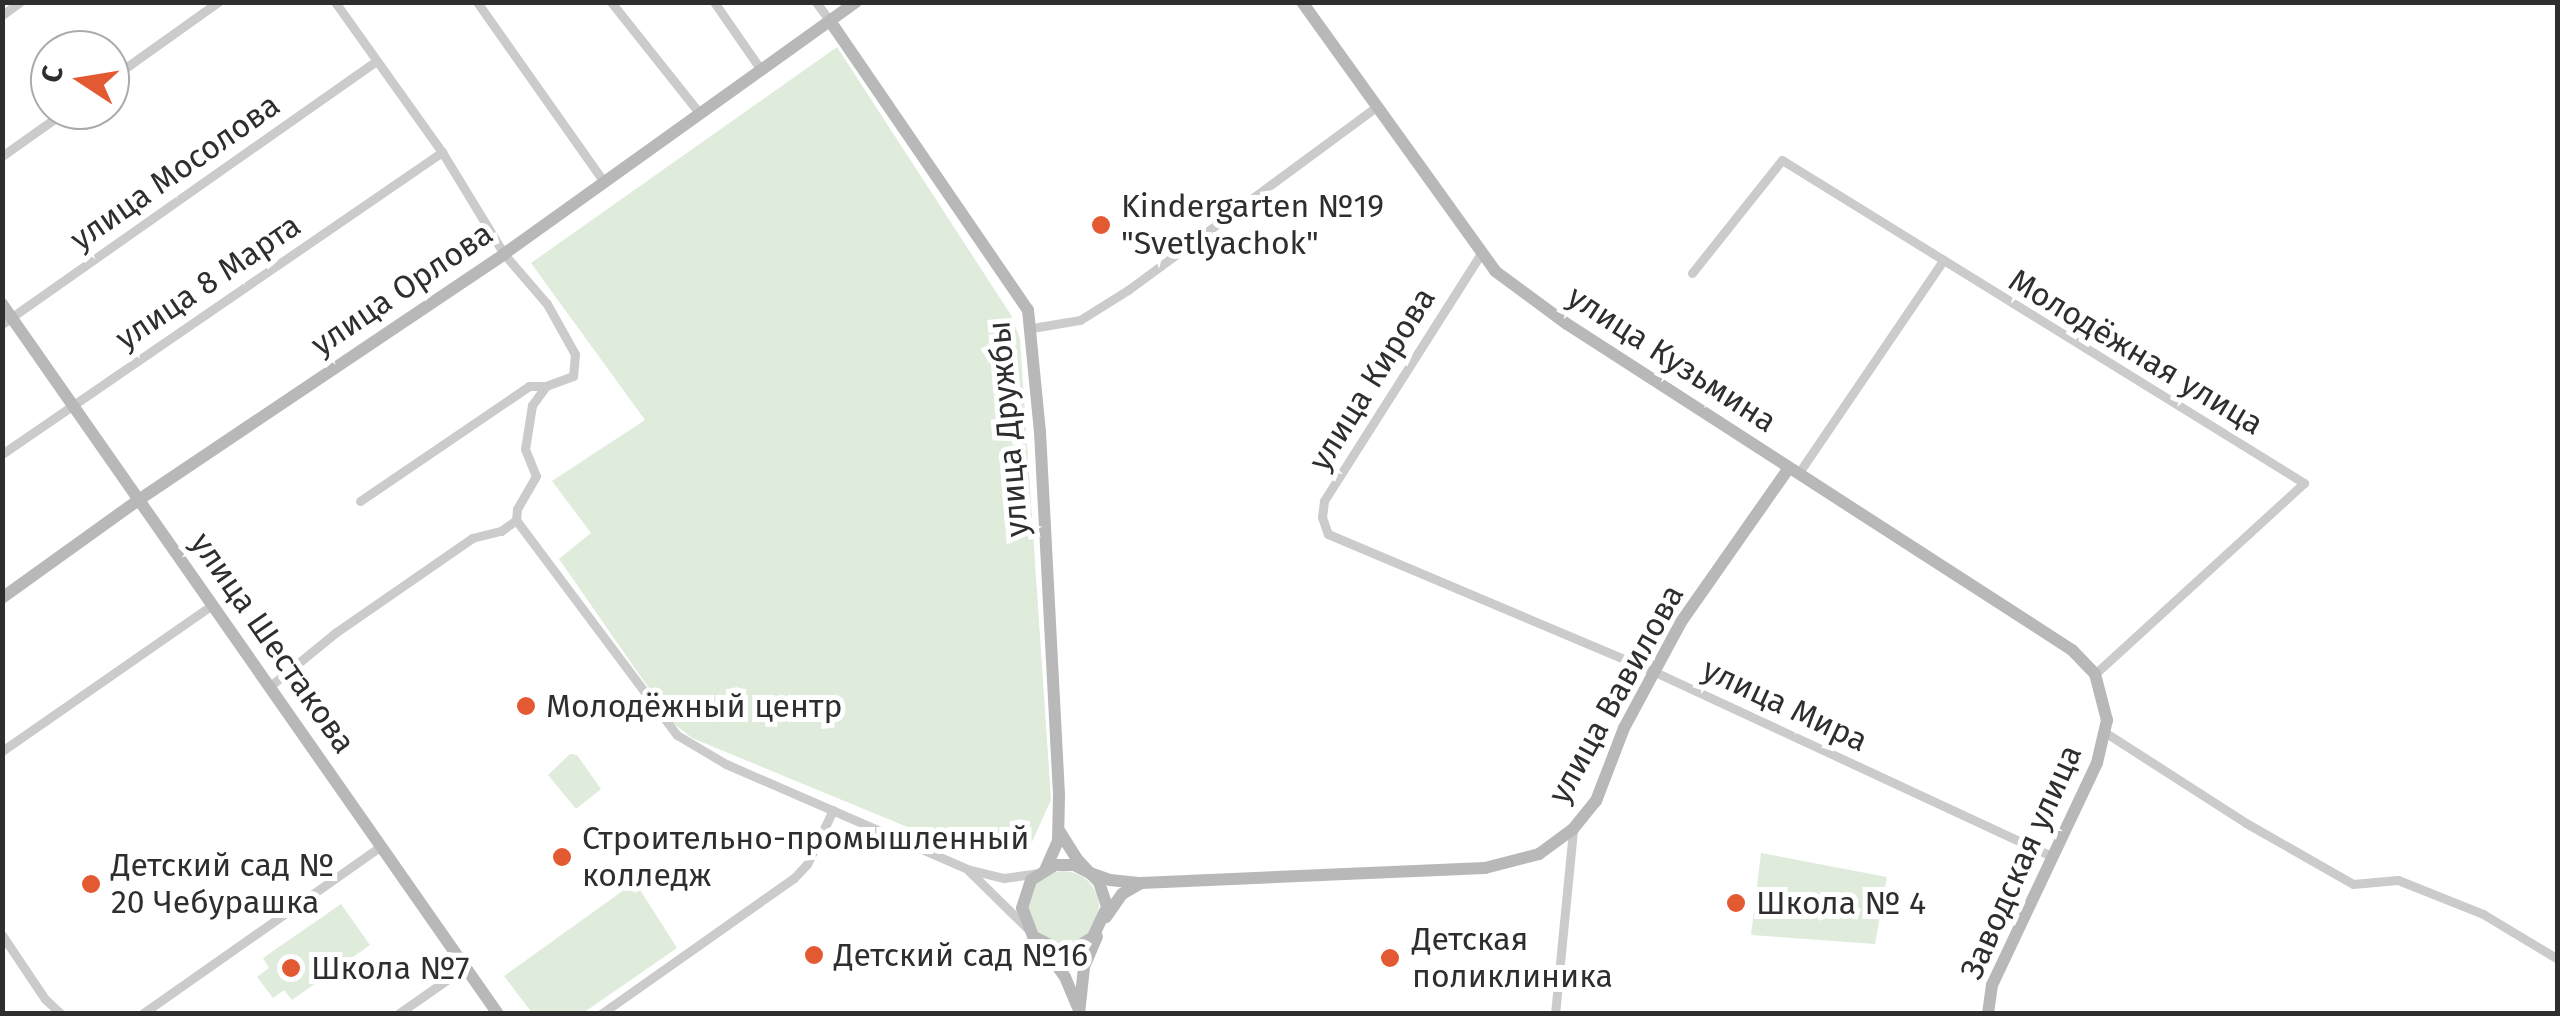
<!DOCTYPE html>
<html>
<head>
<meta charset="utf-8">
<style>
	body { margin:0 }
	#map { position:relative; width:2560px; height:1016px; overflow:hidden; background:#fff; font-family:"Fira Sans",sans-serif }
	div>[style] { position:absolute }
	.green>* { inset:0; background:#dfebdb }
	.round { border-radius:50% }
	.street>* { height:9px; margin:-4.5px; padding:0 4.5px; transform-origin:4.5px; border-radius:4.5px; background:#cbcbcb }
	.secondary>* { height:12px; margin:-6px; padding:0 6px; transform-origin:6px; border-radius:6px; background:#b8b8b8 }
	.rail>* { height:2.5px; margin-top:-1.25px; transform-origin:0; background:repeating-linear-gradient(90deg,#838383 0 10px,transparent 0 18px) }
	.dots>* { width:28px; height:28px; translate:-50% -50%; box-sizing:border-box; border:5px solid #fff; border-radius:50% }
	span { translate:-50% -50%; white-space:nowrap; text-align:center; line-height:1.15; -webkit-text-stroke:10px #fff; paint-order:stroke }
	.street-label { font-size:32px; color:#2e2e2e }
	.poi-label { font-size:32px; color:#2e2e2e }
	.left { translate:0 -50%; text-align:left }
	.frame { position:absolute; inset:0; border:5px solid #2e2e2e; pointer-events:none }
	.north { position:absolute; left:30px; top:30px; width:100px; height:100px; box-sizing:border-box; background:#fff; border:2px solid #ababab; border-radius:50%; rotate:282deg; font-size:28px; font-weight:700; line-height:40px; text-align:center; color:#2e2e2e }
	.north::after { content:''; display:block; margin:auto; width:35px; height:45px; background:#e35932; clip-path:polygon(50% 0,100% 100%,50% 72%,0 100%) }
</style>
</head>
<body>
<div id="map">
	<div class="green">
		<i style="clip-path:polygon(837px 47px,1011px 315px,1020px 339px,1051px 800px,1031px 844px,986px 836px,979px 848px,968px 852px,692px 738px,673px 723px,559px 559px,591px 533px,552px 481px,645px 420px,531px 263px)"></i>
		<i style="clip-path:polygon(570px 754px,577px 755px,601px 789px,576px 809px,548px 775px)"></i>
		<i style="clip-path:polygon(1761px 853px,1887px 877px,1875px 944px,1751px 935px)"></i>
		<i class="round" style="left:1027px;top:871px;width:72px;height:72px"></i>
		<i style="clip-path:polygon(635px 882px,677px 948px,583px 1013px,532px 1013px,504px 976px)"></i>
		<i style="clip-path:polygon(341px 904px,370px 945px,292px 1000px,284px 990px,273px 998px,257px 977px,269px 968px,263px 958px)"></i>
	</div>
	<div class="street">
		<i style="left:335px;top:2px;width:184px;rotate:54.5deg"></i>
		<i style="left:442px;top:152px;width:119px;rotate:58.7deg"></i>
		<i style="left:504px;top:254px;width:66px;rotate:49.3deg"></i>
		<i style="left:547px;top:304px;width:57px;rotate:60.8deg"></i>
		<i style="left:575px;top:354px;width:22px;rotate:95deg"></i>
		<i style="left:573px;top:376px;width:29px;rotate:160deg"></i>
		<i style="left:546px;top:386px;width:24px;rotate:126deg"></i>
		<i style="left:532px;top:405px;width:45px;rotate:99deg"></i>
		<i style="left:525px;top:449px;width:29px;rotate:68deg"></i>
		<i style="left:536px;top:476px;width:38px;rotate:120deg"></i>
		<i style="left:517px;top:509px;width:11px;rotate:95deg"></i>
		<i style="left:477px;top:2px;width:220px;rotate:54.8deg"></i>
		<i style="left:611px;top:2px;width:143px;rotate:51.5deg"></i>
		<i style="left:714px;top:2px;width:83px;rotate:55.3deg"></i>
		<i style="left:816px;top:2px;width:24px;rotate:54deg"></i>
		<i style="left:2px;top:15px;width:22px;rotate:-36deg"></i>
		<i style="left:110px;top:79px;width:133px;rotate:-35.5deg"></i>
		<i style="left:2px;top:156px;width:80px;rotate:-35.3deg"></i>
		<i style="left:1480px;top:255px;width:291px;rotate:122.4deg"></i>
		<i style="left:1324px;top:501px;width:16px;rotate:97deg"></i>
		<i style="left:1322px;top:517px;width:18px;rotate:71deg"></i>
		<i style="left:1328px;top:534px;width:355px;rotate:22.9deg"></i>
		<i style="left:1655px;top:672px;width:438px;rotate:24.9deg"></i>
		<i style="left:1692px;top:273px;width:144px;rotate:-51.5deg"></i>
		<i style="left:1782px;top:160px;width:614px;rotate:31.75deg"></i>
		<i style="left:2304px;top:483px;width:283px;rotate:137.6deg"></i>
		<i style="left:2px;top:324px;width:457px;rotate:-35.1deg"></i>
		<i style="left:1032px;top:328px;width:49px;rotate:-9.5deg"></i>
		<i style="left:1080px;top:320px;width:57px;rotate:-32deg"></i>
		<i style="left:1128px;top:290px;width:308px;rotate:-36.4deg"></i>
		<i style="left:2px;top:454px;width:534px;rotate:-34.46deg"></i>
		<i style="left:1798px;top:474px;width:256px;rotate:-55.8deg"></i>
		<i style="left:360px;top:501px;width:204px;rotate:-34.2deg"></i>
		<i style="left:529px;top:386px;width:17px"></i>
		<i style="left:516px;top:520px;width:269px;rotate:53.2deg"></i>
		<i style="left:677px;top:735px;width:57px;rotate:30.6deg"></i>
		<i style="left:726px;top:764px;width:263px;rotate:23.5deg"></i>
		<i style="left:967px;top:869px;width:38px;rotate:14deg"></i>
		<i style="left:1004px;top:878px;width:34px;rotate:-8deg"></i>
		<i style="left:269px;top:687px;width:85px;rotate:-39.3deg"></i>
		<i style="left:335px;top:633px;width:167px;rotate:-34.7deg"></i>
		<i style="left:472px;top:538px;width:30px;rotate:-14deg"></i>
		<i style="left:501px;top:531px;width:19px;rotate:-36deg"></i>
		<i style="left:2106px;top:733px;width:166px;rotate:32.7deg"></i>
		<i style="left:2246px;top:823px;width:123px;rotate:29.7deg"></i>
		<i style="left:2353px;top:884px;width:45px;rotate:-5.1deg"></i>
		<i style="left:2398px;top:880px;width:92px;rotate:21.8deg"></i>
		<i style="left:2483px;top:914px;width:87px;rotate:31deg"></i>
		<i style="left:2px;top:751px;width:256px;rotate:-34.8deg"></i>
		<i style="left:969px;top:871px;width:80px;rotate:44.5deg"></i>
		<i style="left:2px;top:935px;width:77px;rotate:56.1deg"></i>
		<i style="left:45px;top:999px;width:22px;rotate:43deg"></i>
		<i style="left:142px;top:1014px;width:292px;rotate:-35.1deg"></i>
		<i style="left:398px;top:1014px;width:82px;rotate:-35deg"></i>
		<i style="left:601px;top:1014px;width:236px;rotate:-35.2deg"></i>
		<i style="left:794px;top:878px;width:19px;rotate:-47deg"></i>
		<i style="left:807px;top:864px;width:60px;rotate:-64.3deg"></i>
		<i style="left:1555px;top:1014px;width:186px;rotate:-84.4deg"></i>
	</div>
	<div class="secondary">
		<i style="left:1302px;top:2px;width:331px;rotate:54.3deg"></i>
		<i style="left:1495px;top:271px;width:89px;rotate:36.4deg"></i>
		<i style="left:1567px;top:324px;width:601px;rotate:32.84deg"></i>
		<i style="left:2072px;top:650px;width:33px;rotate:46deg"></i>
		<i style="left:2095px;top:674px;width:48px;rotate:75.4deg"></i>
		<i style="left:2107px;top:720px;width:44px;rotate:103.1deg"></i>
		<i style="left:2097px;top:763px;width:246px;rotate:115.3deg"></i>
		<i style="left:1992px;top:985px;width:29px;rotate:98deg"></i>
		<i style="left:830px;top:21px;width:350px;rotate:55.6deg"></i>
		<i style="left:1028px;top:310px;width:123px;rotate:84.4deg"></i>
		<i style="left:1040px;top:432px;width:363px;rotate:87deg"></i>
		<i style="left:1059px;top:795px;width:46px;rotate:91.2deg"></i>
		<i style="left:1058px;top:841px;width:30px;rotate:114deg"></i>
		<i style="left:2px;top:304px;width:866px;rotate:55.06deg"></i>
		<i style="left:2px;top:598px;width:170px;rotate:-35.7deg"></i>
		<i style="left:140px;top:499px;width:439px;rotate:-33.9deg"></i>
		<i style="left:504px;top:254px;width:433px;rotate:-35.6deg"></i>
		<i style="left:1060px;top:832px;width:31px;rotate:58deg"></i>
		<i style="left:1076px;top:858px;width:21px;rotate:47deg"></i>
		<i style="left:1090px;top:873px;width:13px;rotate:45deg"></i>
		<i style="left:1099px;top:882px;width:26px;rotate:72deg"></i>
		<i style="left:1107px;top:907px;width:33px;rotate:115deg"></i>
		<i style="left:1093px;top:937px;width:19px;rotate:148deg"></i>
		<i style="left:1077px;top:947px;width:19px;rotate:174deg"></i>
		<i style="left:1058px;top:949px;width:28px;rotate:-153deg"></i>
		<i style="left:1033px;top:936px;width:30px;rotate:-111deg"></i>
		<i style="left:1022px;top:908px;width:29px;rotate:-72deg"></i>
		<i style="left:1031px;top:880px;width:28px;rotate:-32deg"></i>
		<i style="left:1055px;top:865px;width:19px"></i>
		<i style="left:1074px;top:865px;width:18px;rotate:27deg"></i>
		<i style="left:1090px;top:873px;width:21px;rotate:19deg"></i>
		<i style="left:1110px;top:880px;width:31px;rotate:6deg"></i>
		<i style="left:1141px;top:883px;width:344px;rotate:-2.5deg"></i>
		<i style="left:1485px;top:868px;width:56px;rotate:-14.5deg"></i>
		<i style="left:1539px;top:854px;width:42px;rotate:-36.3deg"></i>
		<i style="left:1573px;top:829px;width:36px;rotate:-51deg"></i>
		<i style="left:1596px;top:801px;width:78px;rotate:-69deg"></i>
		<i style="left:1624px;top:728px;width:120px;rotate:-61.7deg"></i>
		<i style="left:1681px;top:622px;width:188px;rotate:-55deg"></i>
		<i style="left:1106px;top:917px;width:28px;rotate:-55deg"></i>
		<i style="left:1122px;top:894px;width:22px;rotate:-30deg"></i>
		<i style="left:1041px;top:943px;width:42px;rotate:54.8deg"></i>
		<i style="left:1065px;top:977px;width:34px;rotate:67deg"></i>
		<i style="left:1079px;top:1014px;width:47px;rotate:-83.9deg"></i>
		<i style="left:1084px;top:967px;width:33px;rotate:-67deg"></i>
	</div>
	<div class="rail">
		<i style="left:1966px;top:2px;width:1px;rotate:90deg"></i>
	</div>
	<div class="dots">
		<i style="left:1101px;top:225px;background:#e35932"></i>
		<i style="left:526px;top:706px;background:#e35932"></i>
		<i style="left:562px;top:857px;background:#e35932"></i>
		<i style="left:91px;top:884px;background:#e35932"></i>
		<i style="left:1736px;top:903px;background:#e35932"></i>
		<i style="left:814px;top:955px;background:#e35932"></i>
		<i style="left:1390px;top:958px;background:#e35932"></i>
		<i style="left:291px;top:968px;background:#e35932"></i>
	</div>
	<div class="street-label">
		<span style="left:175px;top:172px;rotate:-35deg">улица Мосолова</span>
		<span style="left:208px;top:282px;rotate:-34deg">улица 8 Марта</span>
		<span style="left:402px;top:289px;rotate:-34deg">улица Орлова</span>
		<span style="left:2136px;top:352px;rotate:31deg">Молодёжная улица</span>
		<span style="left:1672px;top:359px;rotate:33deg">улица Кузьмина</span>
		<span style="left:1372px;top:379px;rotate:-58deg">улица Кирова</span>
		<span style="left:1008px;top:429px;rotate:-95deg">улица Дружбы</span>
		<span style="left:273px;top:643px;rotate:55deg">улица Шестакова</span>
		<span style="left:1616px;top:694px;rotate:-61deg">улица Вавилова</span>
		<span style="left:1785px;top:705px;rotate:25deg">улица Мира</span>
		<span style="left:2021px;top:862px;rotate:-66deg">Заводская улица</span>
	</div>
	<div class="poi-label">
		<span class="left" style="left:1121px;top:225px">Kindergarten №19<br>"Svetlyachok"</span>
		<span class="left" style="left:546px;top:706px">Молодёжный центр</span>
		<span class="left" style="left:582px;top:857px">Строительно-промышленный<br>колледж</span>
		<span class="left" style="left:111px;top:884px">Детский сад №<br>20 Чебурашка</span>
		<span class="left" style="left:1756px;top:903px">Школа № 4</span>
		<span class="left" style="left:1412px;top:958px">Детская<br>поликлиника</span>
		<span class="left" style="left:834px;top:955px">Детский сад №16</span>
		<span class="left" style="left:311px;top:968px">Школа №7</span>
	</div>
	<div class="frame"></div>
	<div class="north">С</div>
</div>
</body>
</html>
